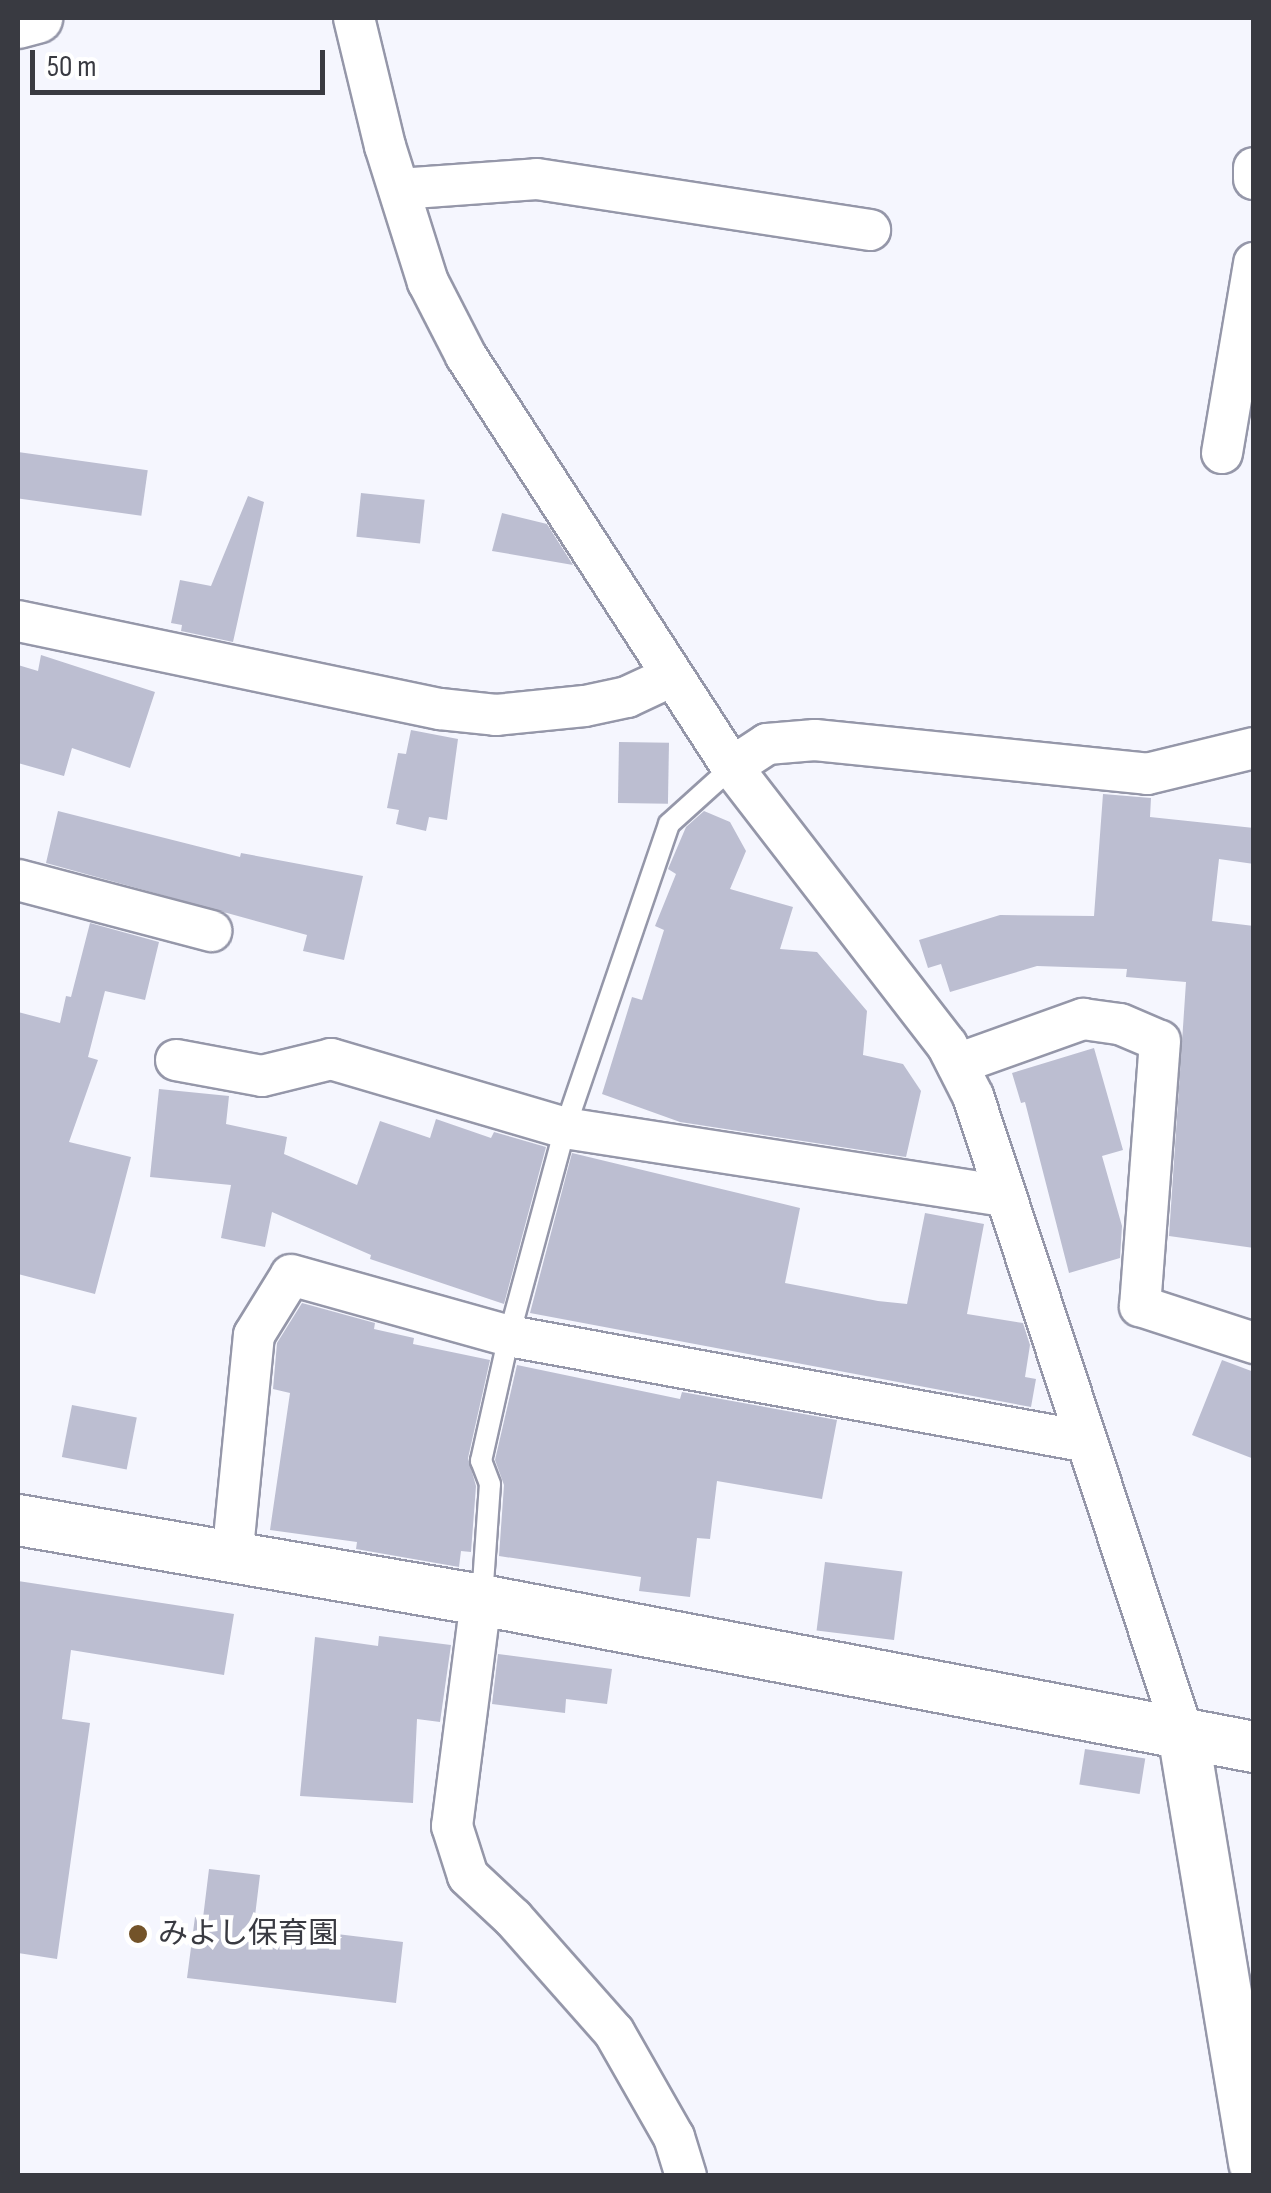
<!DOCTYPE html>
<html>
<head>
<meta charset="utf-8">
<style>
	body { margin:0 }
	#map { position:relative; width:1271px; height:2193px; overflow:hidden; background:#f5f6fe; font-family:"Sofia Sans Condensed","Noto Sans JP",sans-serif }
	div>[style] { position:absolute }
	.building>* { inset:0; background:#bcbed1; transform-origin:0 0 }
	.roads { filter:drop-shadow(2px 0 #9597a9) drop-shadow(-2px 0 #9597a9) drop-shadow(0 2px #9597a9) drop-shadow(0 -2px #9597a9) }
	.service>* { height:20px; margin:-10px; padding:0 10px; transform-origin:10px; border-radius:10px; background:#fff }
	.minor>* { height:40px; margin:-20px; padding:0 20px; transform-origin:20px; border-radius:20px; background:#fff }
	.tertiary>* { height:50px; margin:-25px; padding:0 25px; transform-origin:25px; border-radius:25px; background:#fff }
	.dots>* { width:28px; height:28px; translate:-50% -50%; box-sizing:border-box; border:5px solid #fff; border-radius:50% }
	span { translate:-50% -50%; white-space:nowrap; text-align:center; line-height:1.15; -webkit-text-stroke:9px #fff; paint-order:stroke }
	.poi-label { font-size:30px; color:#393a41 }
	.left { translate:0 -50%; text-align:left }
	.frame { position:absolute; inset:0; border:20px solid #393a41; pointer-events:none }
	.scale { position:absolute; left:30px; top:50px; width:295px; height:45px; box-sizing:border-box; border:5px solid #393a41; border-top:0; padding-left:12px; font-size:30px; line-height:35px; white-space:nowrap; color:#393a41; -webkit-text-stroke:8px #fff; paint-order:stroke }
</style>
</head>
<body>
<div id="map">
	<div class="building">
		<i style="left:18px;top:452px;width:131px;height:46px;rotate:8deg"></i>
		<i style="left:361px;top:493px;width:64px;height:44px;rotate:6deg"></i>
		<i style="clip-path:polygon(248px 496px,264px 502px,233px 642px,181px 631px,182px 625px,171px 623px,180px 580px,211px 586px)"></i>
		<i style="clip-path:polygon(502px 513px,547px 524px,573px 565px,492px 551px)"></i>
		<i style="clip-path:polygon(41px 655px,155px 692px,130px 768px,72px 748px,64px 776px,18px 763px,18px 665px,38px 671px)"></i>
		<i style="clip-path:polygon(411px 730px,458px 739px,447px 820px,429px 817px,426px 831px,396px 824px,399px 810px,387px 808px,398px 753px,406px 754px)"></i>
		<i style="left:619px;top:742px;width:50px;height:61px;rotate:1deg"></i>
		<i style="clip-path:polygon(1103px 794px,1151px 798px,1150px 817px,1254px 828px,1254px 864px,1219px 859px,1212px 921px,1254px 926px,1254px 1248px,1169px 1236px,1186px 982px,1126px 977px,1127px 969px,1037px 966px,950px 992px,941px 964px,928px 968px,919px 940px,1000px 915px,1094px 916px)"></i>
		<i style="clip-path:polygon(58px 811px,240px 857px,241px 853px,363px 876px,344px 960px,303px 951px,307px 935px,46px 863px)"></i>
		<i style="clip-path:polygon(704px 811px,730px 822px,746px 851px,730px 889px,793px 907px,780px 949px,817px 952px,867px 1011px,863px 1055px,903px 1064px,921px 1091px,906px 1157px,680px 1122px,602px 1094px,632px 997px,642px 1000px,664px 930px,655px 926px,676px 874px,668px 869px,686px 827px)"></i>
		<i style="clip-path:polygon(90px 923px,159px 942px,145px 1000px,105px 991px,88px 1057px,98px 1060px,69px 1142px,131px 1157px,95px 1294px,18px 1274px,18px 1012px,60px 1023px,66px 996px,71px 997px)"></i>
		<i style="clip-path:polygon(1094px 1048px,1123px 1150px,1102px 1156px,1122px 1226px,1120px 1258px,1069px 1273px,1025px 1102px,1021px 1103px,1012px 1073px)"></i>
		<i style="clip-path:polygon(159px 1089px,229px 1096px,226px 1124px,287px 1137px,284px 1154px,357px 1185px,380px 1121px,430px 1138px,436px 1119px,491px 1138px,494px 1132px,546px 1147px,504px 1304px,370px 1259px,371px 1255px,272px 1212px,265px 1247px,221px 1238px,231px 1185px,150px 1177px)"></i>
		<i style="clip-path:polygon(572px 1153px,800px 1208px,785px 1283px,878px 1301px,907px 1304px,925px 1213px,984px 1224px,967px 1314px,1023px 1323px,1030px 1345px,1025px 1377px,1036px 1379px,1031px 1407px,530px 1313px)"></i>
		<i style="clip-path:polygon(302px 1303px,375px 1323px,374px 1329px,414px 1338px,413px 1344px,490px 1360px,468px 1458px,476px 1486px,471px 1552px,461px 1551px,459px 1567px,356px 1549px,357px 1542px,270px 1530px,290px 1393px,273px 1389px,277px 1343px)"></i>
		<i style="clip-path:polygon(1222px 1360px,1254px 1372px,1254px 1459px,1192px 1435px)"></i>
		<i style="clip-path:polygon(517px 1365px,680px 1399px,682px 1392px,837px 1420px,822px 1499px,717px 1481px,710px 1539px,697px 1538px,690px 1597px,639px 1591px,641px 1577px,499px 1556px,504px 1485px,495px 1460px)"></i>
		<i style="left:72px;top:1405px;width:66px;height:53px;rotate:11deg"></i>
		<i style="left:825px;top:1562px;width:78px;height:69px;rotate:7deg"></i>
		<i style="clip-path:polygon(18px 1581px,234px 1614px,224px 1675px,71px 1650px,62px 1719px,90px 1723px,57px 1959px,18px 1953px)"></i>
		<i style="clip-path:polygon(379px 1636px,451px 1645px,440px 1722px,417px 1719px,413px 1803px,300px 1796px,315px 1637px,378px 1646px)"></i>
		<i style="clip-path:polygon(498px 1654px,612px 1669px,607px 1704px,566px 1699px,565px 1713px,492px 1704px)"></i>
		<i style="left:1085px;top:1749px;width:61px;height:36px;rotate:9deg"></i>
		<i style="clip-path:polygon(209px 1869px,260px 1875px,254px 1924px,403px 1942px,396px 2003px,187px 1978px,195px 1917px,203px 1918px)"></i>
	</div>
	<div class="roads">
		<div class="service">
			<i style="left:482px;top:1598px;width:114px;rotate:-86deg"></i>
			<i style="left:490px;top:1484px;width:25px;rotate:-111deg"></i>
			<i style="left:481px;top:1461px;width:128px;rotate:-77.4deg"></i>
			<i style="left:509px;top:1336px;width:215px;rotate:-74.9deg"></i>
			<i style="left:565px;top:1128px;width:321px;rotate:-71.1deg"></i>
			<i style="left:669px;top:824px;width:85px;rotate:-42.1deg"></i>
		</div>
		<div class="minor">
			<i style="left:354px;top:18px;width:132px;rotate:76.4deg"></i>
			<i style="left:385px;top:146px;width:143px;rotate:72.5deg"></i>
			<i style="left:428px;top:282px;width:83px;rotate:62.8deg"></i>
			<i style="left:466px;top:356px;width:490px;rotate:57.1deg"></i>
			<i style="left:732px;top:767px;width:351px;rotate:52.3deg"></i>
			<i style="left:947px;top:1045px;width:57px;rotate:63deg"></i>
			<i style="left:973px;top:1096px;width:671px;rotate:71.75deg"></i>
			<i style="left:1254px;top:168px;width:11px;rotate:90deg"></i>
			<i style="left:399px;top:189px;width:138px;rotate:-4.1deg"></i>
			<i style="left:537px;top:179px;width:337px;rotate:8.7deg"></i>
			<i style="left:1222px;top:453px;width:193px;rotate:-80.4deg"></i>
			<i style="left:18px;top:621px;width:431px;rotate:11.8deg"></i>
			<i style="left:440px;top:709px;width:56px;rotate:6.1deg"></i>
			<i style="left:496px;top:715px;width:89px;rotate:-5.8deg"></i>
			<i style="left:585px;top:706px;width:43px;rotate:-12.1deg"></i>
			<i style="left:627px;top:697px;width:47px;rotate:-24.9deg"></i>
			<i style="left:732px;top:767px;width:42px;rotate:-33.3deg"></i>
			<i style="left:767px;top:744px;width:48px;rotate:-4.8deg"></i>
			<i style="left:815px;top:740px;width:334px;rotate:5.8deg"></i>
			<i style="left:1147px;top:774px;width:110px;rotate:-13.7deg"></i>
			<i style="left:18px;top:880px;width:200px;rotate:14.8deg"></i>
			<i style="left:176px;top:1060px;width:87px;rotate:10.5deg"></i>
			<i style="left:262px;top:1076px;width:71px;rotate:-13.8deg"></i>
			<i style="left:331px;top:1059px;width:244px;rotate:16.4deg"></i>
			<i style="left:565px;top:1128px;width:445px;rotate:8.8deg"></i>
			<i style="left:957px;top:1064px;width:134px;rotate:-19.7deg"></i>
			<i style="left:1083px;top:1019px;width:37px;rotate:8deg"></i>
			<i style="left:1120px;top:1024px;width:43px;rotate:23deg"></i>
			<i style="left:1160px;top:1041px;width:266px;rotate:94.3deg"></i>
			<i style="left:1140px;top:1306px;width:120px;rotate:18deg"></i>
			<i style="left:232px;top:1559px;width:225px;rotate:-84.4deg"></i>
			<i style="left:254px;top:1335px;width:70px;rotate:-58.3deg"></i>
			<i style="left:291px;top:1275px;width:226px;rotate:15.6deg"></i>
			<i style="left:509px;top:1336px;width:584px;rotate:10.37deg"></i>
			<i style="left:481px;top:1600px;width:228px;rotate:97.3deg"></i>
			<i style="left:452px;top:1826px;width:52px;rotate:72.3deg"></i>
			<i style="left:468px;top:1876px;width:62px;rotate:43deg"></i>
			<i style="left:513px;top:1918px;width:152px;rotate:48.5deg"></i>
			<i style="left:614px;top:2032px;width:121px;rotate:60.3deg"></i>
			<i style="left:674px;top:2137px;width:41px;rotate:72.9deg"></i>
		</div>
		<div class="tertiary">
			<i style="left:18px;top:23px;width:20px;rotate:-15deg"></i>
			<i style="left:18px;top:1520px;width:470px;rotate:9.8deg"></i>
			<i style="left:481px;top:1600px;width:787px;rotate:10.77deg"></i>
			<i style="left:1183px;top:1733px;width:436px;rotate:80.6deg"></i>
		</div>
	</div>
	<div class="dots">
		<i style="left:138px;top:1934px;background:#735329"></i>
	</div>
	<div class="poi-label">
		<span class="left" style="left:158px;top:1934px">みよし保育園</span>
	</div>
	<div class="frame"></div>
	<div class="scale">50 m</div>
</div>
</body>
</html>
